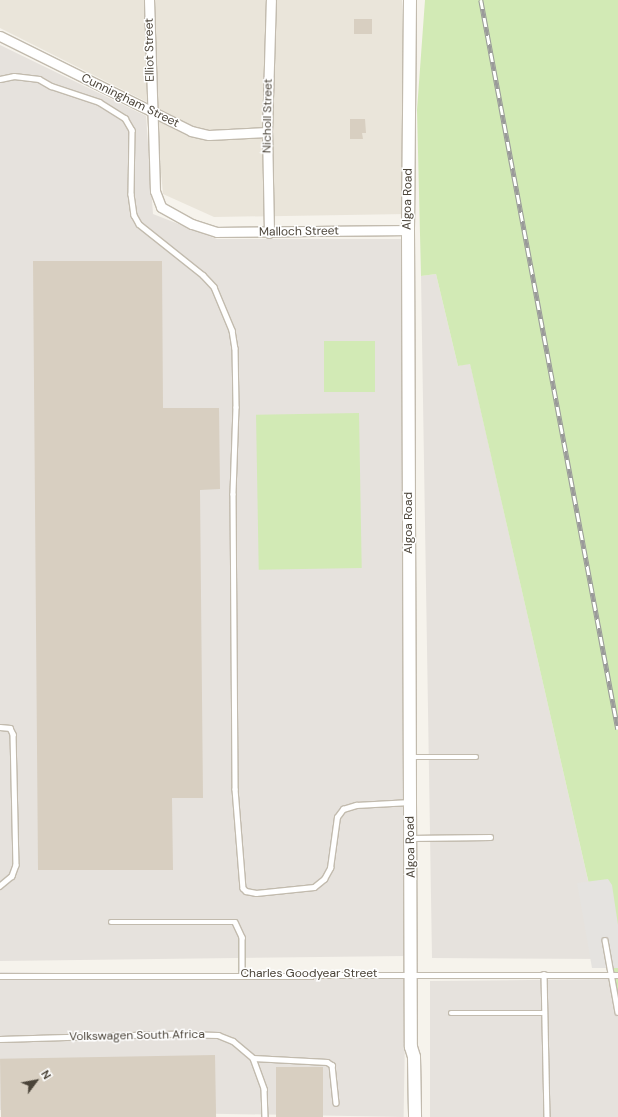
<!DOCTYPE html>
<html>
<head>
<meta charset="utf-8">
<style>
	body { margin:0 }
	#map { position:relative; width:618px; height:1117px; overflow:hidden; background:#f6f3ec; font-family:"DM Sans",sans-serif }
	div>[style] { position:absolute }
	.residential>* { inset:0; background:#eae5da }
	.industrial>* { inset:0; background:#e6e2dd; transform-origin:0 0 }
	.green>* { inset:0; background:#d2eab5; transform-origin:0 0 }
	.parking>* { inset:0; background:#e5e3e0 }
	.building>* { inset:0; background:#d8cfc1; transform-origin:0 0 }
	.roads { filter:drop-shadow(1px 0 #c2bbae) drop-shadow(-1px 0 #c2bbae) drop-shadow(0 1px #c2bbae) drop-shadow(0 -1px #c2bbae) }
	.service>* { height:4.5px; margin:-2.25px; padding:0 2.25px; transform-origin:2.25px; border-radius:2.25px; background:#fff }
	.minor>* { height:9px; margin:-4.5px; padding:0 4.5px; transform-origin:4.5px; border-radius:4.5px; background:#fff }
	.tertiary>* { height:12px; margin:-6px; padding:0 6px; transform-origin:6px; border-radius:6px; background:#fff }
	.rail>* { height:4.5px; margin-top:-2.25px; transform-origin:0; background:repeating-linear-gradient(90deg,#fff 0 9px,#9a9a9a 0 18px); box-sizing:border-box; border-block:1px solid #9a9a9a }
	span { translate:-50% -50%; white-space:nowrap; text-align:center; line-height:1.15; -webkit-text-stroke:3px #fff; paint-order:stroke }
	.street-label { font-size:12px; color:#4b4439 }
	.north { position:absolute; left:16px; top:1061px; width:40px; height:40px; -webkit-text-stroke:3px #fff; paint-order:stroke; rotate:58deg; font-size:11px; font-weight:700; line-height:16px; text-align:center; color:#4b4439 }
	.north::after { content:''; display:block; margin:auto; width:14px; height:18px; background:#4b4439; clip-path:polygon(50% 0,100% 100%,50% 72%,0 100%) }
</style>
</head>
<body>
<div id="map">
	<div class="residential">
		<i style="clip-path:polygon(0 0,402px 0,407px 214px,214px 217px,163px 194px,155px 106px,0 28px)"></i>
	</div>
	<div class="industrial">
		<i style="clip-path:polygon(0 45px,146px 116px,153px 214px,217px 239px,404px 239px,406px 956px,0 961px)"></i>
		<i style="clip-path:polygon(436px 274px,458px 366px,470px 363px,606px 959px,432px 958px,421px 276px)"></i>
		<i style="left:406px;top:979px;width:138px;height:406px;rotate:91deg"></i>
		<i style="clip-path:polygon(614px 979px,618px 1000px,618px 1117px,430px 1117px,430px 981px)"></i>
	</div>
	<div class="green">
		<i style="clip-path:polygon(425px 0,618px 0,618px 1011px,470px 364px,458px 366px,436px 274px,421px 276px,417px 110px)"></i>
		<i style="left:324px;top:341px;width:51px;height:51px"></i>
		<i style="left:359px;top:413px;width:155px;height:103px;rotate:89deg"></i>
	</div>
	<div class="parking">
		<i style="clip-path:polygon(608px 879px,612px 885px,618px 925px,618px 968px,592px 968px,577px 883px)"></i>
	</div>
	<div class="building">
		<i style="left:354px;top:19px;width:18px;height:15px"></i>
		<i style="clip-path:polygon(350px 119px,365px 119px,366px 133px,362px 133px,363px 139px,350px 139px)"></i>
		<i style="clip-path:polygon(33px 261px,162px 261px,163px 408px,219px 408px,220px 489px,200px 490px,203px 798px,172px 798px,173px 870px,38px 870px)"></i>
		<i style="left:215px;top:1055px;width:62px;height:215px;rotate:89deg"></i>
		<i style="left:276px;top:1067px;width:47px;height:50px"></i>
	</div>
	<div class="roads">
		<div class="service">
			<i style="left:0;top:79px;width:14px;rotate:-12deg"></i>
			<i style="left:14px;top:76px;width:25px;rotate:7deg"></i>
			<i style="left:39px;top:79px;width:14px;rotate:30deg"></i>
			<i style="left:51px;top:86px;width:51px;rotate:18.4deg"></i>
			<i style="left:99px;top:102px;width:31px;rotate:32deg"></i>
			<i style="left:125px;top:118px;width:14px;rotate:60deg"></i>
			<i style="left:132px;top:130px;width:64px;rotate:90.9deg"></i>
			<i style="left:131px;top:194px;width:21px;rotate:82deg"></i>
			<i style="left:134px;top:215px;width:10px;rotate:61deg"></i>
			<i style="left:139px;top:224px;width:82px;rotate:38.6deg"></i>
			<i style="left:203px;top:275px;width:16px;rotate:47deg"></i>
			<i style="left:214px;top:287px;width:47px;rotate:67.3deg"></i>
			<i style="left:232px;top:330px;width:18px;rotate:81deg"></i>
			<i style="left:235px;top:348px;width:59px;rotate:89deg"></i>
			<i style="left:236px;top:407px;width:87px;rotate:92deg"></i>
			<i style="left:233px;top:494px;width:295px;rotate:89.6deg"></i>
			<i style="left:235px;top:789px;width:99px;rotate:85.4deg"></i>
			<i style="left:243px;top:888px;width:4px;rotate:45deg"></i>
			<i style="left:246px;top:891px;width:10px;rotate:11deg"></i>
			<i style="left:256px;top:893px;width:58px;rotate:-5.9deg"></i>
			<i style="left:314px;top:887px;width:13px;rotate:-39deg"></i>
			<i style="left:324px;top:879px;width:13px;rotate:-61deg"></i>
			<i style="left:330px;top:868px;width:51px;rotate:-82.2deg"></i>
			<i style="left:337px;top:817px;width:10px;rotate:-53deg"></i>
			<i style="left:343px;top:809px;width:14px;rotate:-17deg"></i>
			<i style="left:356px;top:805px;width:54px;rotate:-3.2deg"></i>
			<i style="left:0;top:727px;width:10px;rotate:6deg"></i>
			<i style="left:10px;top:728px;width:7px;rotate:63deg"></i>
			<i style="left:13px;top:734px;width:131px;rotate:88.7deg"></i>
			<i style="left:16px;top:865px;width:12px;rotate:110deg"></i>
			<i style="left:12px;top:876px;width:16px;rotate:140deg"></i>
			<i style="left:411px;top:757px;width:65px"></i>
			<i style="left:410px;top:838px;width:80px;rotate:-0.7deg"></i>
			<i style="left:111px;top:922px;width:124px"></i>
			<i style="left:235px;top:922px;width:17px;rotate:65deg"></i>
			<i style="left:242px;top:937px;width:38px;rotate:90deg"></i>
			<i style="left:605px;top:940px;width:73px;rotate:79.8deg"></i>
			<i style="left:544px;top:974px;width:143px;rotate:88.8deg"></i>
			<i style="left:0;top:976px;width:618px;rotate:-0.09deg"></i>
			<i style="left:451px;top:1013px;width:94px"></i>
			<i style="left:0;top:1039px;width:173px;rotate:-1.7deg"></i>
			<i style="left:173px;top:1034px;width:45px;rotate:1.3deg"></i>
			<i style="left:218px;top:1035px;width:16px;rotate:22deg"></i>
			<i style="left:233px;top:1041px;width:26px;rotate:40deg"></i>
			<i style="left:253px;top:1058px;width:33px;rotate:70deg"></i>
			<i style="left:264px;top:1089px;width:28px;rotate:88deg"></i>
			<i style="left:253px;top:1058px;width:74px;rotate:3.1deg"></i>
			<i style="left:327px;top:1062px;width:6px;rotate:31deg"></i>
			<i style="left:332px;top:1065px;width:38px;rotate:84deg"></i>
		</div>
		<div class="minor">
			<i style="left:149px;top:0;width:191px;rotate:88.2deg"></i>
			<i style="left:155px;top:191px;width:17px;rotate:69deg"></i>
			<i style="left:161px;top:207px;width:35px;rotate:29deg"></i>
			<i style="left:192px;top:224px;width:26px;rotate:18deg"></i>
			<i style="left:217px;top:232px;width:191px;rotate:-0.6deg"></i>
			<i style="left:0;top:36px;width:213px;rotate:26.4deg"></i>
			<i style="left:191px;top:131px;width:18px;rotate:13deg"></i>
			<i style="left:209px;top:135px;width:58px;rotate:-3deg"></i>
			<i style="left:269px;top:233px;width:101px;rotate:-91.1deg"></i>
			<i style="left:267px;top:132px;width:132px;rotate:-88.3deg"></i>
		</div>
		<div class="tertiary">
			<i style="left:410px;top:0;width:230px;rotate:90.5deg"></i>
			<i style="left:408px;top:230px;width:572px;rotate:89.8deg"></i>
			<i style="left:410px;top:802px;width:245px;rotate:89.8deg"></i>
			<i style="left:411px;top:1047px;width:10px;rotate:73deg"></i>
			<i style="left:414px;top:1057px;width:60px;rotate:89deg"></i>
		</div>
	</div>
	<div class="rail">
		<i style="left:481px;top:0;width:742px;rotate:79.36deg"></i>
	</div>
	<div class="street-label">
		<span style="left:150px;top:50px;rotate:-91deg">Elliot Street</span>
		<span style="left:130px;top:101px;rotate:26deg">Cunningham Street</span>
		<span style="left:268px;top:116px;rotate:-89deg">Nicholl Street</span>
		<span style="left:408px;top:199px;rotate:-89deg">Algoa Road</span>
		<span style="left:299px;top:232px;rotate:-1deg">Malloch Street</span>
		<span style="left:409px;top:523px;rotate:-90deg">Algoa Road</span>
		<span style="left:411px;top:847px;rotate:-91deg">Algoa Road</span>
		<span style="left:309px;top:974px">Charles Goodyear Street</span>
		<span style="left:137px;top:1036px;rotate:-1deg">Volkswagen South Africa</span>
	</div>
	<div class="north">N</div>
</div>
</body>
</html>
